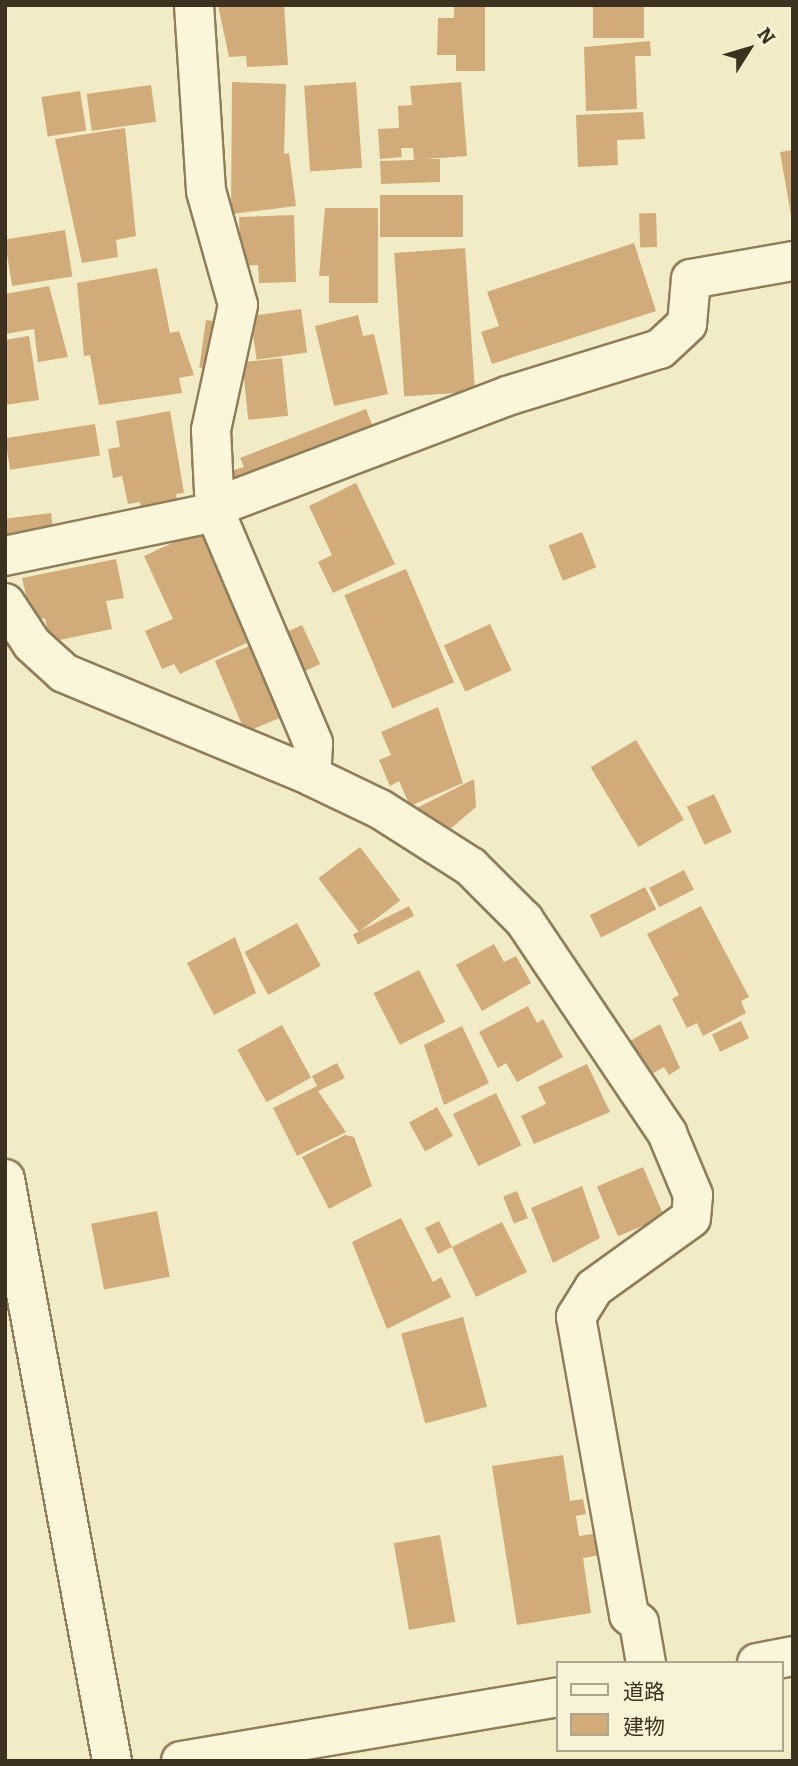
<!DOCTYPE html>
<html>
<head>
<meta charset="utf-8">
<style>
	body { margin:0 }
	#map { position:relative; width:798px; height:1766px; overflow:hidden; background:#f1ebc6; font-family:Bitter,"Noto Sans JP",serif }
	div>[style] { position:absolute }
	.building>* { inset:0; background:#d1ac7a; transform-origin:0 0 }
	.roads { filter:drop-shadow(2px 0 #8e7e5a) drop-shadow(-2px 0 #8e7e5a) drop-shadow(0 2px #8e7e5a) drop-shadow(0 -2px #8e7e5a) }
	.minor>* { height:38px; margin:-19px; padding:0 19px; transform-origin:19px; border-radius:19px; background:#fbf6da }
	span { translate:-50% -50%; white-space:nowrap; text-align:center; line-height:1.15; -webkit-text-stroke:6px #f8f3d6; paint-order:stroke }
	.frame { position:absolute; inset:0; border:7px solid #3d321f; pointer-events:none }
	.legend { position:absolute; left:556px; top:1661px; width:228px; height:91px; box-sizing:border-box; background:#f8f3d6; border:2px solid #ada68d; margin:0; padding:9px 12px; list-style:none; font-size:21px; color:#3d321f }
	.legend li { display:flex; align-items:center; gap:14px; height:35px }
	.legend b { width:35px; border:2px solid #ada68d }
	.north { position:absolute; left:714px; top:14px; width:70px; height:70px; -webkit-text-stroke:5px #f8f3d6; paint-order:stroke; rotate:53deg; font-size:19px; font-weight:700; line-height:28px; text-align:center; color:#3d321f }
	.north::after { content:''; display:block; margin:auto; width:24px; height:32px; background:#3d321f; clip-path:polygon(50% 0,100% 100%,50% 72%,0 100%) }
</style>
</head>
<body>
<div id="map">
	<div class="building">
		<i style="clip-path:polygon(218px 5px,284px 5px,288px 65px,247px 67px,246px 56px,229px 57px)"></i>
		<i style="clip-path:polygon(454px 5px,485px 5px,485px 71px,456px 71px,456px 55px,437px 55px,438px 18px,454px 18px)"></i>
		<i style="left:593px;top:5px;width:51px;height:33px"></i>
		<i style="clip-path:polygon(650px 41px,651px 56px,635px 56px,637px 109px,586px 111px,584px 47px)"></i>
		<i style="clip-path:polygon(232px 82px,286px 84px,284px 154px,289px 153px,296px 206px,231px 214px)"></i>
		<i style="left:356px;top:82px;width:86px;height:52px;rotate:86deg"></i>
		<i style="clip-path:polygon(461px 82px,467px 156px,425px 159px,440px 159px,440px 182px,381px 184px,380px 161px,414px 160px,413px 148px,401px 148px,402px 157px,380px 159px,378px 129px,399px 128px,398px 106px,412px 105px,410px 86px)"></i>
		<i style="left:151px;top:85px;width:37px;height:65px;rotate:82deg"></i>
		<i style="left:80px;top:91px;width:40px;height:39px;rotate:81deg"></i>
		<i style="clip-path:polygon(643px 112px,645px 139px,617px 140px,618px 165px,578px 167px,576px 115px)"></i>
		<i style="clip-path:polygon(125px 128px,136px 236px,116px 240px,118px 257px,82px 263px,55px 139px)"></i>
		<i style="clip-path:polygon(793px 150px,793px 215px,791px 215px,780px 152px)"></i>
		<i style="left:380px;top:195px;width:83px;height:42px"></i>
		<i style="clip-path:polygon(325px 208px,378px 208px,378px 303px,329px 303px,329px 276px,319px 276px)"></i>
		<i style="left:656px;top:213px;width:34px;height:17px;rotate:88deg"></i>
		<i style="clip-path:polygon(294px 215px,296px 282px,259px 283px,258px 265px,241px 266px,239px 217px)"></i>
		<i style="left:65px;top:230px;width:47px;height:61px;rotate:81deg"></i>
		<i style="clip-path:polygon(634px 243px,656px 311px,492px 364px,481px 332px,499px 326px,487px 292px)"></i>
		<i style="left:465px;top:248px;width:144px;height:71px;rotate:86deg"></i>
		<i style="clip-path:polygon(157px 268px,170px 333px,179px 331px,194px 375px,179px 378px,182px 393px,99px 405px,90px 355px,84px 356px,77px 283px)"></i>
		<i style="clip-path:polygon(49px 286px,68px 357px,38px 362px,34px 329px,5px 334px,5px 294px)"></i>
		<i style="left:301px;top:309px;width:44px;height:51px;rotate:82deg"></i>
		<i style="clip-path:polygon(358px 315px,363px 336px,374px 334px,388px 394px,334px 406px,315px 326px)"></i>
		<i style="left:206px;top:320px;width:14px;height:48px;rotate:8deg"></i>
		<i style="clip-path:polygon(29px 336px,39px 400px,5px 405px,5px 340px)"></i>
		<i style="left:282px;top:358px;width:58px;height:40px;rotate:84deg"></i>
		<i style="clip-path:polygon(366px 409px,377px 437px,235px 492px,228px 472px,244px 467px,240px 458px)"></i>
		<i style="clip-path:polygon(170px 411px,184px 493px,176px 494px,178px 503px,141px 510px,140px 502px,128px 504px,122px 476px,113px 478px,108px 449px,120px 447px,116px 421px)"></i>
		<i style="left:95px;top:424px;width:32px;height:91px;rotate:81deg"></i>
		<i style="clip-path:polygon(356px 483px,395px 564px,333px 593px,318px 562px,332px 555px,309px 506px)"></i>
		<i style="left:51px;top:513px;width:23px;height:47px;rotate:83deg"></i>
		<i style="clip-path:polygon(207px 527px,255px 639px,180px 674px,174px 664px,162px 669px,145px 631px,173px 619px,144px 556px)"></i>
		<i style="left:582px;top:532px;width:38px;height:36px;rotate:68deg"></i>
		<i style="clip-path:polygon(116px 559px,124px 598px,106px 601px,112px 629px,50px 642px,45px 618px,32px 621px,22px 578px)"></i>
		<i style="left:406px;top:569px;width:123px;height:67px;rotate:67deg"></i>
		<i style="left:490px;top:624px;width:51px;height:51px;rotate:65deg"></i>
		<i style="left:302px;top:625px;width:43px;height:25px;rotate:65deg"></i>
		<i style="left:259px;top:642px;width:78px;height:48px;rotate:67deg"></i>
		<i style="clip-path:polygon(438px 707px,463px 783px,410px 806px,399px 781px,390px 786px,379px 760px,391px 755px,381px 732px)"></i>
		<i style="left:636px;top:740px;width:93px;height:53px;rotate:59deg"></i>
		<i style="clip-path:polygon(474px 779px,476px 807px,449px 830px,415px 809px)"></i>
		<i style="left:714px;top:794px;width:42px;height:30px;rotate:65deg"></i>
		<i style="left:360px;top:847px;width:67px;height:52px;rotate:53deg"></i>
		<i style="left:684px;top:870px;width:22px;height:39px;rotate:63deg"></i>
		<i style="left:645px;top:887px;width:25px;height:62px;rotate:63deg"></i>
		<i style="left:409px;top:906px;width:11px;height:63px;rotate:63deg"></i>
		<i style="clip-path:polygon(701px 906px,749px 997px,741px 1001px,746px 1013px,703px 1036px,697px 1023px,687px 1028px,672px 999px,679px 995px,647px 934px)"></i>
		<i style="left:297px;top:923px;width:49px;height:60px;rotate:61deg"></i>
		<i style="clip-path:polygon(235px 937px,256px 993px,214px 1015px,187px 963px)"></i>
		<i style="clip-path:polygon(494px 944px,504px 962px,516px 956px,531px 983px,482px 1011px,456px 965px)"></i>
		<i style="left:419px;top:970px;width:58px;height:51px;rotate:63deg"></i>
		<i style="clip-path:polygon(528px 1006px,537px 1023px,543px 1019px,563px 1057px,517px 1082px,506px 1063px,498px 1068px,479px 1032px)"></i>
		<i style="left:741px;top:1021px;width:19px;height:32px;rotate:65deg"></i>
		<i style="clip-path:polygon(660px 1024px,680px 1068px,669px 1075px,664px 1067px,650px 1075px,630px 1041px)"></i>
		<i style="left:282px;top:1025px;width:60px;height:51px;rotate:61deg"></i>
		<i style="clip-path:polygon(462px 1026px,489px 1083px,444px 1105px,424px 1045px)"></i>
		<i style="clip-path:polygon(337px 1063px,345px 1078px,318px 1091px,346px 1132px,297px 1156px,273px 1108px,317px 1086px,312px 1076px)"></i>
		<i style="clip-path:polygon(587px 1064px,610px 1112px,534px 1144px,521px 1116px,546px 1104px,538px 1087px)"></i>
		<i style="left:496px;top:1093px;width:58px;height:48px;rotate:64deg"></i>
		<i style="left:437px;top:1107px;width:33px;height:32px;rotate:61deg"></i>
		<i style="clip-path:polygon(345px 1135px,354px 1137px,372px 1186px,329px 1209px,302px 1157px)"></i>
		<i style="left:643px;top:1167px;width:54px;height:50px;rotate:67deg"></i>
		<i style="clip-path:polygon(582px 1186px,600px 1238px,553px 1263px,531px 1208px)"></i>
		<i style="left:517px;top:1191px;width:29px;height:15px;rotate:68deg"></i>
		<i style="left:157px;top:1211px;width:67px;height:67px;rotate:79deg"></i>
		<i style="clip-path:polygon(401px 1218px,433px 1282px,441px 1277px,451px 1297px,387px 1329px,352px 1242px)"></i>
		<i style="clip-path:polygon(439px 1221px,452px 1247px,502px 1222px,527px 1272px,476px 1297px,452px 1247px,438px 1254px,425px 1228px)"></i>
		<i style="left:463px;top:1317px;width:93px;height:64px;rotate:75deg"></i>
		<i style="clip-path:polygon(563px 1455px,570px 1501px,583px 1499px,586px 1514px,576px 1516px,579px 1536px,598px 1533px,601px 1555px,583px 1558px,591px 1613px,517px 1625px,492px 1466px)"></i>
		<i style="left:440px;top:1535px;width:88px;height:47px;rotate:80deg"></i>
	</div>
	<div class="roads">
		<div class="minor">
			<i style="left:194px;top:5px;width:186px;rotate:86.3deg"></i>
			<i style="left:206px;top:191px;width:118px;rotate:74.3deg"></i>
			<i style="left:238px;top:305px;width:128px;rotate:102.2deg"></i>
			<i style="left:211px;top:430px;width:82px;rotate:87.2deg"></i>
			<i style="left:215px;top:512px;width:251px;rotate:67deg"></i>
			<i style="left:313px;top:743px;width:33px;rotate:93deg"></i>
			<i style="left:215px;top:507px;width:312px;rotate:-20.8deg"></i>
			<i style="left:507px;top:396px;width:160px;rotate:-17.1deg"></i>
			<i style="left:660px;top:349px;width:37px;rotate:-43deg"></i>
			<i style="left:687px;top:324px;width:45px;rotate:-84.9deg"></i>
			<i style="left:691px;top:279px;width:104px;rotate:-10deg"></i>
			<i style="left:5px;top:556px;width:215px;rotate:-11.8deg"></i>
			<i style="left:5px;top:603px;width:49px;rotate:56.6deg"></i>
			<i style="left:32px;top:644px;width:43px;rotate:42.2deg"></i>
			<i style="left:64px;top:673px;width:268px;rotate:22.6deg"></i>
			<i style="left:311px;top:776px;width:76px;rotate:25.6deg"></i>
			<i style="left:380px;top:809px;width:108px;rotate:32.5deg"></i>
			<i style="left:471px;top:867px;width:75px;rotate:45deg"></i>
			<i style="left:524px;top:920px;width:257px;rotate:56.1deg"></i>
			<i style="left:667px;top:1133px;width:67px;rotate:67.2deg"></i>
			<i style="left:693px;top:1195px;width:23px;rotate:95deg"></i>
			<i style="left:691px;top:1218px;width:120px;rotate:144.2deg"></i>
			<i style="left:594px;top:1288px;width:34px;rotate:122deg"></i>
			<i style="left:576px;top:1317px;width:303px;rotate:79.9deg"></i>
			<i style="left:629px;top:1615px;width:13px;rotate:39deg"></i>
			<i style="left:639px;top:1623px;width:41px;rotate:80.1deg"></i>
			<i style="left:5px;top:1179px;width:592px;rotate:79.58deg"></i>
			<i style="left:757px;top:1663px;width:37px;rotate:-11deg"></i>
			<i style="left:181px;top:1761px;width:382px;rotate:-9.6deg"></i>
		</div>
	</div>
	<div class="frame"></div>
	<ul class="legend">
	<li><b style="height:9px;background:#fbf6da"></b>道路</li>
	<li><b style="height:19px;background:#d1ac7a"></b>建物</li>
	</ul>
	<div class="north">N</div>
</div>
</body>
</html>
